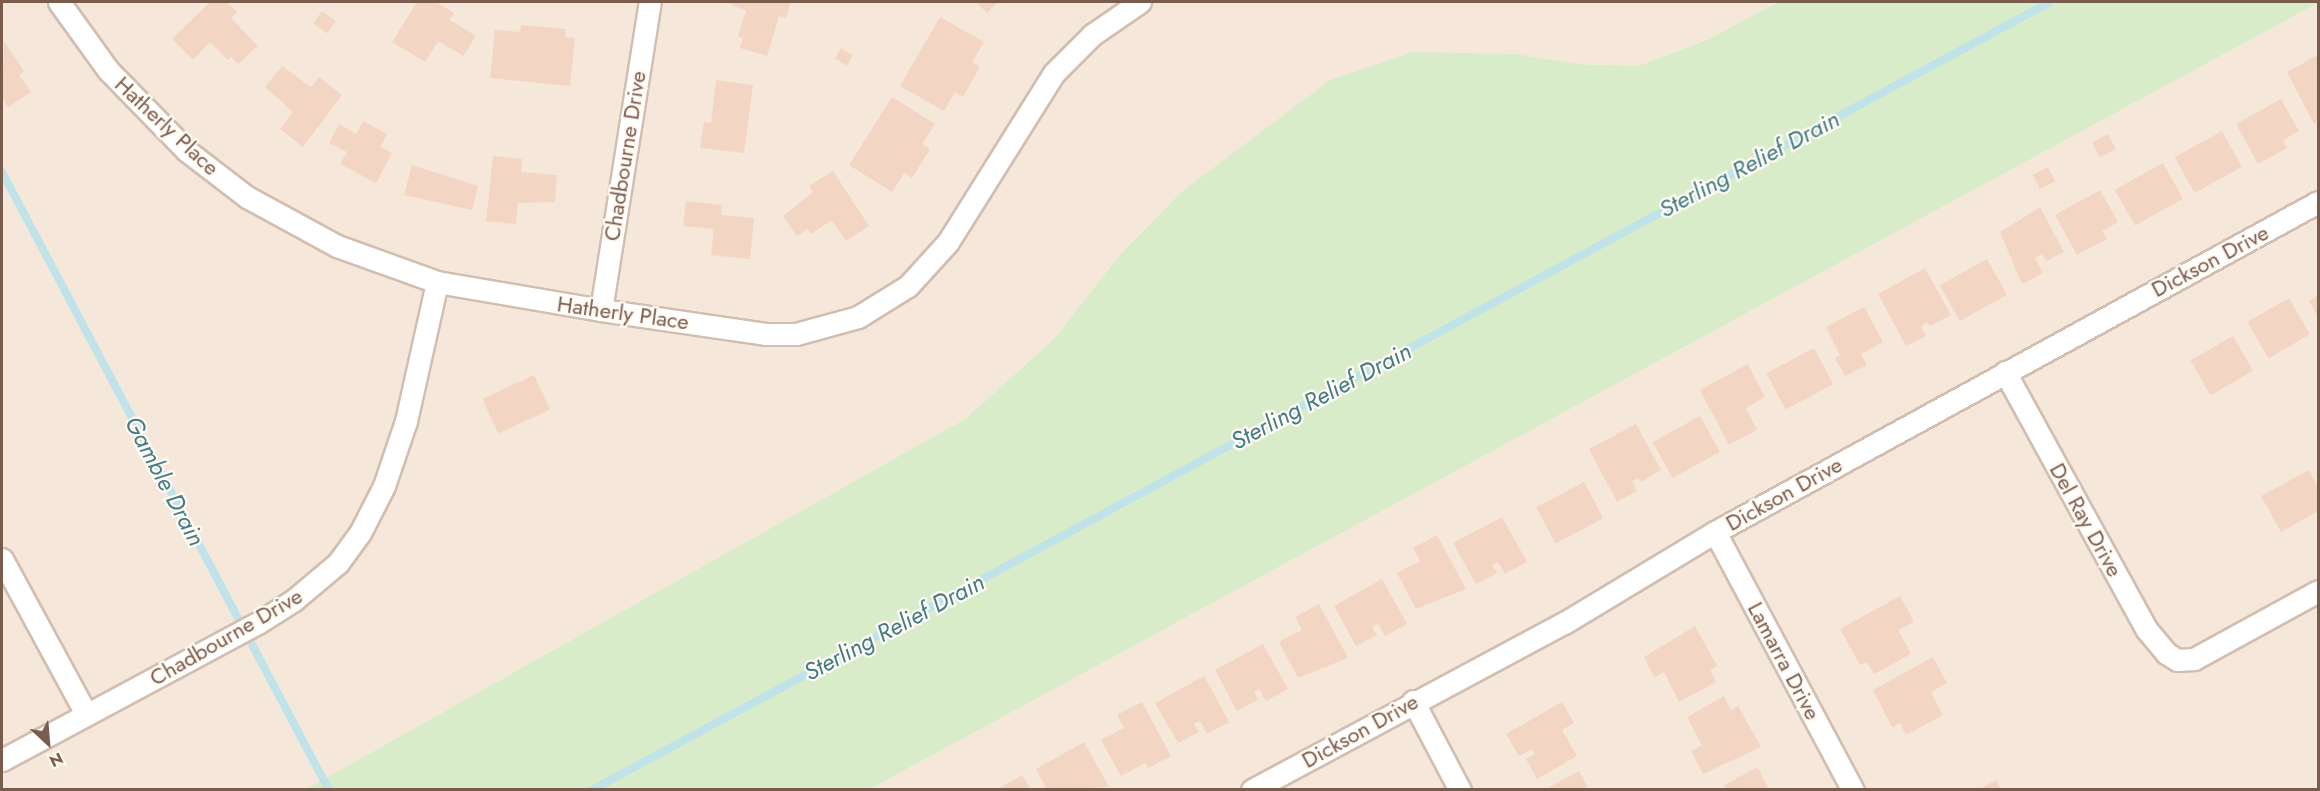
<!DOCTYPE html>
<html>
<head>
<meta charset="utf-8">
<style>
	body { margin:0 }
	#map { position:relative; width:2320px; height:791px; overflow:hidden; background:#fdf6ec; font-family:Jost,sans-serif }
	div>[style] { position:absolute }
	.residential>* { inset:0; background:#f5e8da }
	.green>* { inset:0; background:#d8ecc9 }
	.stream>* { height:8px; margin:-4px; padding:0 4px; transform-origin:4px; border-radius:4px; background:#bfe3e8 }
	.building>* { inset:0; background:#f3d5c3; transform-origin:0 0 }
	.roads { filter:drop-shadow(2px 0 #d1beb0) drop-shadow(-2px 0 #d1beb0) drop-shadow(0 2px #d1beb0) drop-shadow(0 -2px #d1beb0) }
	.street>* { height:21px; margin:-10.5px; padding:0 10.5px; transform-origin:10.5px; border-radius:10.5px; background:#fff }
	span { translate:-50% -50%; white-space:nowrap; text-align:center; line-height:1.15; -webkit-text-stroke:4.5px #fffaf3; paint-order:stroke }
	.street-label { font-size:22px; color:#7a5c4d }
	.water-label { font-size:24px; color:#437c86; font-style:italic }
	.frame { position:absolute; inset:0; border:3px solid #7a5c4d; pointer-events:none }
	.north { position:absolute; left:18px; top:713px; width:60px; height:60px; -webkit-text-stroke:4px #fffaf3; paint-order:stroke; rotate:154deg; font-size:16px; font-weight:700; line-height:24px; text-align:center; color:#7a5c4d }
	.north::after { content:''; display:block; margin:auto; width:21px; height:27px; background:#7a5c4d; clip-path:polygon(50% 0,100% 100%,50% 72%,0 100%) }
</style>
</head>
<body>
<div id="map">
	<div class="residential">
		<i style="clip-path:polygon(2px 2px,1778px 2px,1707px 40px,1638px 66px,1577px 64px,1180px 193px,1117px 258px,1055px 338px,965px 419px,306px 789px,2px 790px)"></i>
		<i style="clip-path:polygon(2318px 3px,2318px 789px,870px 789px)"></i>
	</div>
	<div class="green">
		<i style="clip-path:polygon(1778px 2px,2318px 3px,870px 789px,306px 789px,965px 419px,1055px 338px,1117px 258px,1180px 193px,1330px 80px,1413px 52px,1515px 54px,1577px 64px,1638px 66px,1707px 40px)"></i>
	</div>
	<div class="stream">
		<i style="left:2px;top:172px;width:699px;rotate:62.12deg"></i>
		<i style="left:592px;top:790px;width:1657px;rotate:-28.39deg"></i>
	</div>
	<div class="building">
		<i style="clip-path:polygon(210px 2px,227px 2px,237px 12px,231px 18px,258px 46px,238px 64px,231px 57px,228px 60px,210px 42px,193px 60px,172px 39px)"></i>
		<i style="clip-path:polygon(417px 2px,436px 2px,454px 13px,450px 20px,476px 36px,463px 56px,438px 41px,425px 62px,392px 42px)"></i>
		<i style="clip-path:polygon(726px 2px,791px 2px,786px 18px,779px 16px,767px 56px,740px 48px,743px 38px,738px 36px,746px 11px)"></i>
		<i style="clip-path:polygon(976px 2px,998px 2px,987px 13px)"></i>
		<i style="left:322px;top:11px;width:17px;height:15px;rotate:36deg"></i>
		<i style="clip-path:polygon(940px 17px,984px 42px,972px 62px,980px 67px,963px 97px,955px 92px,944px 111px,900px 86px)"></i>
		<i style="clip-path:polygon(521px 25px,566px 29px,565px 37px,575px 38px,570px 86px,490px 78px,495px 30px,520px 32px)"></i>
		<i style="clip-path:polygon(4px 41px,24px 71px,19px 75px,31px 92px,8px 107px,2px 97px)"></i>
		<i style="left:841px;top:48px;width:14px;height:12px;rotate:30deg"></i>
		<i style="clip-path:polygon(2318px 55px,2318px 121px,2314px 124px,2287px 72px)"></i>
		<i style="clip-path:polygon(282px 66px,311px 87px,319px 77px,342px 95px,303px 147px,280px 129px,293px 112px,265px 87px)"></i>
		<i style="clip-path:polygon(716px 80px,753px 85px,744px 153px,700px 148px,704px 122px,711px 123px)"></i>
		<i style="clip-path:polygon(892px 97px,935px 124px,922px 144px,930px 149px,912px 178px,904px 173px,892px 192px,849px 165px)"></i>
		<i style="clip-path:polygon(2281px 99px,2299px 131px,2283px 140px,2287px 148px,2258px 164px,2236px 124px)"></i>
		<i style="clip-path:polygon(363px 121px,387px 134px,380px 147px,392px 153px,376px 183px,340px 164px,347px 152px,329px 143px,339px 124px,356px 134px)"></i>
		<i style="left:2222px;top:131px;width:41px;height:54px;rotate:61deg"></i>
		<i style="left:2108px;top:134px;width:17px;height:18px;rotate:62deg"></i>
		<i style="clip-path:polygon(493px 156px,522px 159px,521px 172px,557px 175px,555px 202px,518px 203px,516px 224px,486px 221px)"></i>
		<i style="left:2163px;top:163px;width:41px;height:55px;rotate:61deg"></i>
		<i style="clip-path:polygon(412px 165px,478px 186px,472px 210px,404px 195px)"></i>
		<i style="left:2048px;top:167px;width:16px;height:17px;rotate:63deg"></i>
		<i style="clip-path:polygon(833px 171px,869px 226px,846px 241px,832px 220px,811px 234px,808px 229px,797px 236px,783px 216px,813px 192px,809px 186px)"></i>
		<i style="clip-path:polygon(2100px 190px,2118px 222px,2102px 231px,2107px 239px,2077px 255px,2055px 215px)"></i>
		<i style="clip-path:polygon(686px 201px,722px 205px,721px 215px,754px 218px,750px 259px,711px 255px,714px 229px,683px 226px)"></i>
		<i style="clip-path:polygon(2040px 207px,2064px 252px,2046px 261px,2042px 254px,2035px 258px,2043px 273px,2022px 284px,2000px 232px)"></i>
		<i style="left:1987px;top:259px;width:41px;height:54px;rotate:61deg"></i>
		<i style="clip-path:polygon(1925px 268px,1951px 315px,1930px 326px,1927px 322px,1921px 326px,1926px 336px,1906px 346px,1878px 294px)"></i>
		<i style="clip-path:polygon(2318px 295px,2318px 317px,2309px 301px)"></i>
		<i style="left:2289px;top:298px;width:42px;height:48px;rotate:60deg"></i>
		<i style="clip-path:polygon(1864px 307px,1883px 342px,1861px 354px,1867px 365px,1845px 376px,1835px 358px,1840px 355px,1826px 327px)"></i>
		<i style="left:2233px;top:336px;width:40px;height:49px;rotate:60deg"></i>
		<i style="left:1814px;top:348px;width:41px;height:54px;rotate:62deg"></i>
		<i style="clip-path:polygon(1748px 364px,1765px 397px,1746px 408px,1757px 430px,1729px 445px,1700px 390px)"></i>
		<i style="left:534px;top:375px;width:38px;height:57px;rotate:65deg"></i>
		<i style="left:1700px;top:416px;width:41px;height:54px;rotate:61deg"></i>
		<i style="clip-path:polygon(1636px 424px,1661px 470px,1641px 482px,1638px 478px,1632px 481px,1637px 491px,1617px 502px,1589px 449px)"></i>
		<i style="clip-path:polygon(2309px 470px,2318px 488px,2318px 511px,2281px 532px,2261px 496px)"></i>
		<i style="left:1584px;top:482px;width:41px;height:54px;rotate:62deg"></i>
		<i style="clip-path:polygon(1502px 517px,1527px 562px,1505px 574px,1498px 562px,1492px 565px,1497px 573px,1476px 584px,1453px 543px)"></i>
		<i style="clip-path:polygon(1437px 535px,1466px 589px,1416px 609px,1397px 573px,1420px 561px,1413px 548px)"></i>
		<i style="clip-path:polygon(1382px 579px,1407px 624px,1385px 636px,1378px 624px,1372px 627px,1377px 635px,1356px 646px,1334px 606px)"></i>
		<i style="clip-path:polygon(1900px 596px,1914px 622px,1898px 630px,1911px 654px,1874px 674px,1867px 662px,1860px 665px,1840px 629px)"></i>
		<i style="clip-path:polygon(1319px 604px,1348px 658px,1298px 678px,1279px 642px,1302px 630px,1295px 617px)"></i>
		<i style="clip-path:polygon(1695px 626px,1717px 666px,1710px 670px,1716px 682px,1679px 702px,1664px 672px,1654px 677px,1644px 657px)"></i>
		<i style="clip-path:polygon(1263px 644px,1288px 689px,1266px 701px,1259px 689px,1254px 692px,1258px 700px,1237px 711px,1215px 670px)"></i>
		<i style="clip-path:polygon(1933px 657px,1947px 683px,1931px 692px,1943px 715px,1906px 735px,1900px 723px,1892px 727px,1873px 690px)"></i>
		<i style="clip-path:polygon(1204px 676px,1229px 722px,1207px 734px,1200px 721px,1194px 724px,1199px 732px,1178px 743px,1155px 703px)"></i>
		<i style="clip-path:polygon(1724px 696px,1731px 710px,1738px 706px,1761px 747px,1703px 774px,1691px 751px,1702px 745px,1687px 717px)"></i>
		<i style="clip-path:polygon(1142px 702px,1171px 756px,1148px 768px,1145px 763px,1121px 776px,1101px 740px,1124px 728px,1117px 715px)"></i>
		<i style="clip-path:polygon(1562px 702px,1574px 723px,1562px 730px,1577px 756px,1537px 779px,1526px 759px,1535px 754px,1532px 749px,1519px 756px,1506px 734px)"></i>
		<i style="clip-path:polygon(1084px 742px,1109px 787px,1047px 790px,1036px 769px)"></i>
		<i style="clip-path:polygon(1758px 767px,1769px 790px,1726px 790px,1724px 785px)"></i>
		<i style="clip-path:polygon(1579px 771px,1589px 790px,1544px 790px)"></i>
		<i style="clip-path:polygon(1022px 775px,1031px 790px,996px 790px)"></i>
		<i style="clip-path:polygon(1996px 780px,2002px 790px,1978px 790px)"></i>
	</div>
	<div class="roads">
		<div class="street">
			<i style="left:59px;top:2px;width:84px;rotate:54.2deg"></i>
			<i style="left:108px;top:70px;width:113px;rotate:45.7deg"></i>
			<i style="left:187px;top:151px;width:76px;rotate:37.5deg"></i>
			<i style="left:247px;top:197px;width:102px;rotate:28.6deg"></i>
			<i style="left:337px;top:246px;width:106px;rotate:19.8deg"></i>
			<i style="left:437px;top:282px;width:166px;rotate:9.7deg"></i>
			<i style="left:601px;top:310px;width:166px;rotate:8.3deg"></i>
			<i style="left:765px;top:334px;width:31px"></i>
			<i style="left:796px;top:334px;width:64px;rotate:-15.3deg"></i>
			<i style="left:858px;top:317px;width:59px;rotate:-31.8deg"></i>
			<i style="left:908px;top:286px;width:59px;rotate:-47.7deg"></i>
			<i style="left:948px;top:242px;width:199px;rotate:-57.9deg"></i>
			<i style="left:1054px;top:73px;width:54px;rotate:-45deg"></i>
			<i style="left:1092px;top:35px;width:58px;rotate:-34.5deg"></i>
			<i style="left:601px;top:310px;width:312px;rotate:-81deg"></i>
			<i style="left:2005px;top:372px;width:294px;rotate:61.2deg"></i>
			<i style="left:2147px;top:630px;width:30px;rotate:50deg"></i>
			<i style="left:2166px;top:653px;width:13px;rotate:32deg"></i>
			<i style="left:2177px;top:660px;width:17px;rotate:-3deg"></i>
			<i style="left:2194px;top:659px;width:141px;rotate:-28.7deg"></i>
			<i style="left:1715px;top:532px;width:293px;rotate:61.9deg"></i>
			<i style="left:2px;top:559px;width:176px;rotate:61.5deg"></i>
			<i style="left:1413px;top:701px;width:101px;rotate:62.2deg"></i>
			<i style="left:2px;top:760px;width:290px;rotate:-28.2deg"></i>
			<i style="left:258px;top:623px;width:43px;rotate:-32.6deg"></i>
			<i style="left:294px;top:600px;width:57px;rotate:-40.1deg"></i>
			<i style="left:338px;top:563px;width:37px;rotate:-54deg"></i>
			<i style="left:360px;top:533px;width:53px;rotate:-62.9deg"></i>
			<i style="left:384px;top:486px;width:69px;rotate:-71.3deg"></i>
			<i style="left:406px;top:421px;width:142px;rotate:-77.4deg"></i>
			<i style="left:1252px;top:790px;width:354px;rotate:-28.2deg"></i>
			<i style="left:1564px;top:623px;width:176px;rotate:-31.1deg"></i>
			<i style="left:1715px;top:532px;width:687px;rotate:-28.69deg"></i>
		</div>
	</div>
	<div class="street-label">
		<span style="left:167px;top:126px;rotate:43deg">Hatherly Place</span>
		<span style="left:625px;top:156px;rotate:-81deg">Chadbourne Drive</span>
		<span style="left:2210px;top:261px;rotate:-28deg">Dickson Drive</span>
		<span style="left:623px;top:313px;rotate:8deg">Hatherly Place</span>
		<span style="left:1784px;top:494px;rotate:-29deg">Dickson Drive</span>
		<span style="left:2086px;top:520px;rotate:61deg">Del Ray Drive</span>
		<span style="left:226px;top:637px;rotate:-30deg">Chadbourne Drive</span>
		<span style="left:1784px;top:661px;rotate:62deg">Lamarra Drive</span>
		<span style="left:1360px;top:731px;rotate:-29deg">Dickson Drive</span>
	</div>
	<div class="water-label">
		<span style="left:1749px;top:164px;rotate:-28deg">Sterling Relief Drain</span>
		<span style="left:1321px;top:396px;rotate:-28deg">Sterling Relief Drain</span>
		<span style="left:165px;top:481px;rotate:62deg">Gamble Drain</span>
		<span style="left:894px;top:627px;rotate:-28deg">Sterling Relief Drain</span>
	</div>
	<div class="frame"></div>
	<div class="north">N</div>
</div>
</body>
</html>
